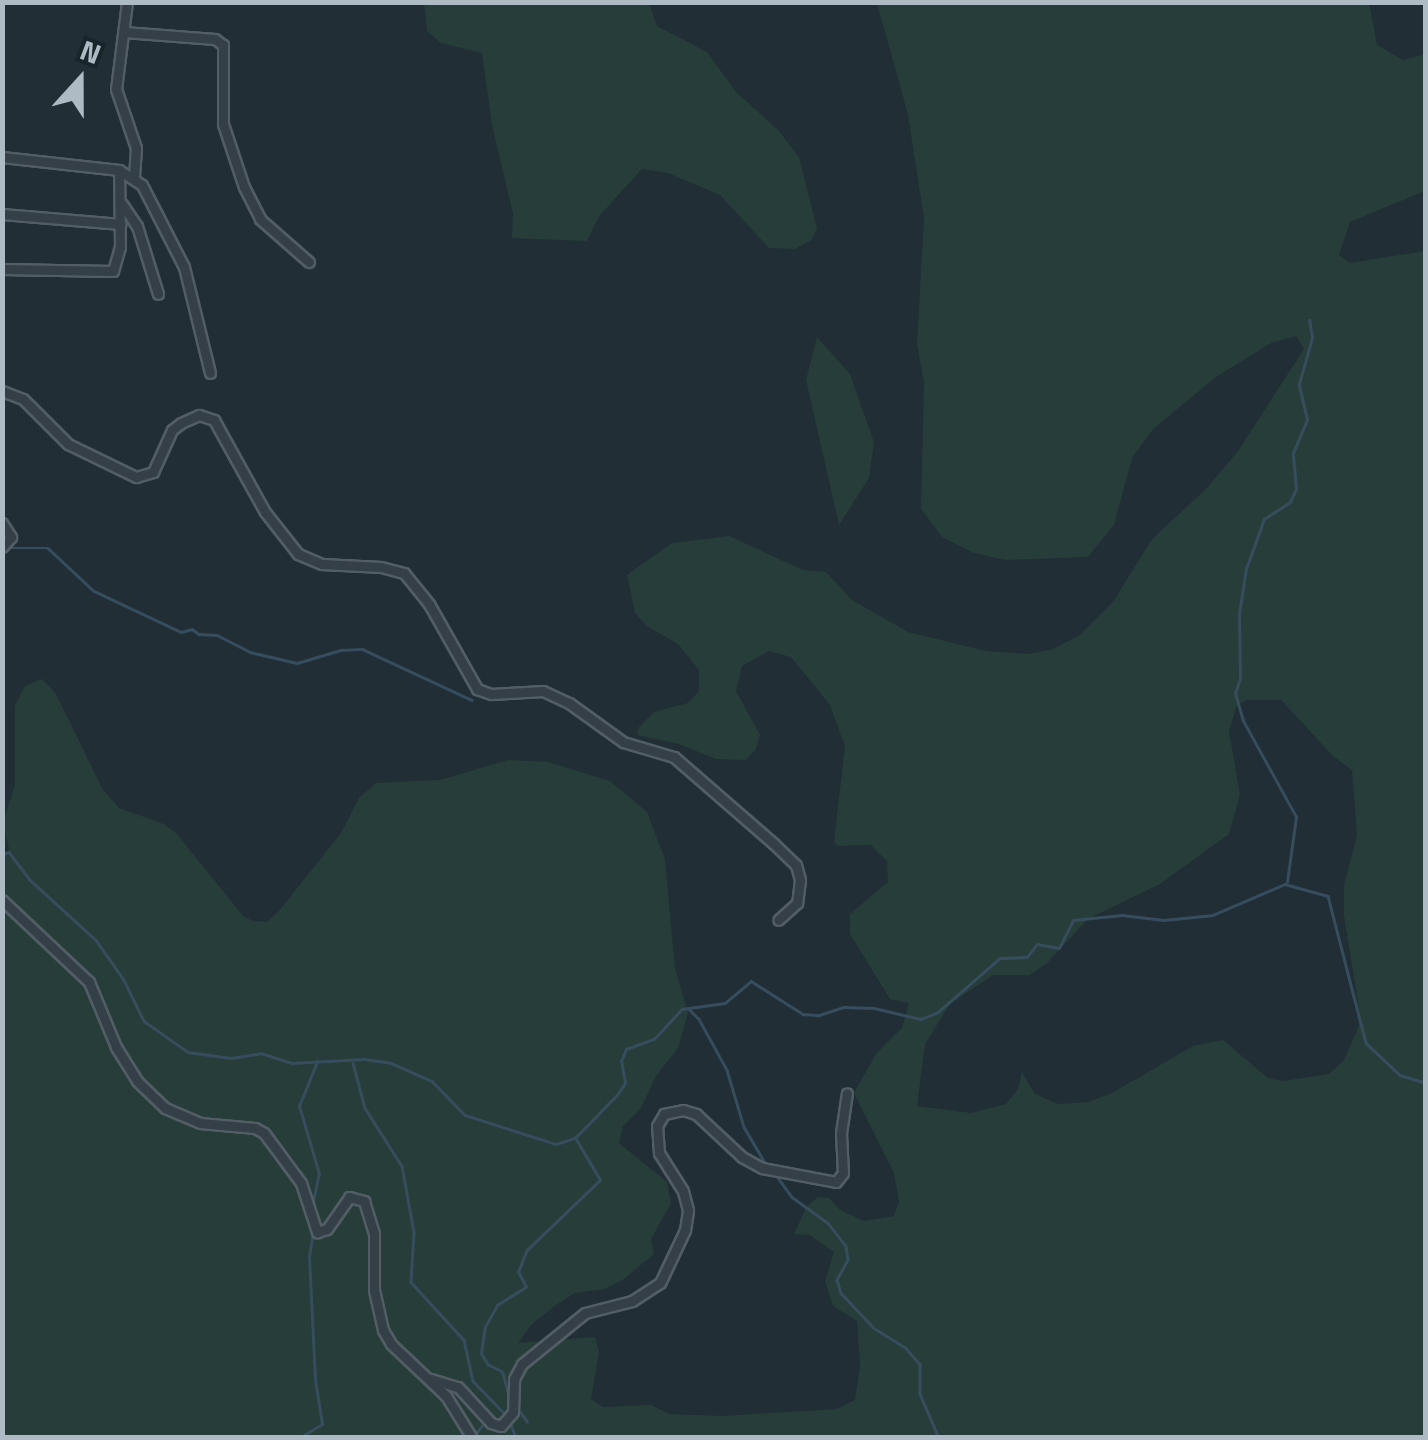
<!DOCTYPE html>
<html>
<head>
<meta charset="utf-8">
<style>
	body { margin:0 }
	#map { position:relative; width:1428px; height:1440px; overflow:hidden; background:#212e36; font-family:"Titillium Web",sans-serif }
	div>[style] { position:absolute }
	.green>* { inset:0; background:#273d39 }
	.stream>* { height:2.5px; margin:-1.25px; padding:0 1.25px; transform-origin:1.25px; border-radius:1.25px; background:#354d5d }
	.roads { filter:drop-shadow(2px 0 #525d65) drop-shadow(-2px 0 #525d65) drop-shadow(0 2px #525d65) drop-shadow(0 -2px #525d65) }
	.street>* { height:9px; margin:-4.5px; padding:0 4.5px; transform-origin:4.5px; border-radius:4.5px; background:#343f47 }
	span { translate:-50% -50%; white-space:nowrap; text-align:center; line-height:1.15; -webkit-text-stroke:8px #1a242b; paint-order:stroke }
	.frame { position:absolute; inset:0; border:5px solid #aebac4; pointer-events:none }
	.north { position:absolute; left:30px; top:30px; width:100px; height:100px; -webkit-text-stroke:8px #1a242b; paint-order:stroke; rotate:21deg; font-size:28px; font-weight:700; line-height:40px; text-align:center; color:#aebac4 }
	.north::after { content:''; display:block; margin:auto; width:35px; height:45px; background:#aebac4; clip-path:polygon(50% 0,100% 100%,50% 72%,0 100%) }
</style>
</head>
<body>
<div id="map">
	<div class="green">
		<i style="clip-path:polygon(424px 3px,649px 3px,657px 26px,707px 52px,736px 92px,778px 130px,799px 157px,817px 228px,811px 240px,795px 249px,769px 248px,720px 195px,668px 173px,642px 169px,600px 215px,587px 241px,512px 238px,513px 214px,492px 125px,482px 53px,441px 43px,427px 31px)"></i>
		<i style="clip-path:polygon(evenodd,877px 3px,1369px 3px,1377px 45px,1403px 60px,1425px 54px,1425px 191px,1350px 222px,1339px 255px,1350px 263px,1425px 251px,1425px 1437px,3px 1437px,2px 859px,9px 849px,3px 822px,15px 785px,15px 705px,25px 686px,42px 679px,56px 694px,102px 788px,119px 808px,164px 824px,177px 834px,244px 917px,254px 921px,267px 922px,279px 911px,341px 833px,359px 798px,376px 783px,440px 780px,508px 760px,548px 762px,610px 781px,647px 812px,665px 859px,675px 968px,688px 1013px,678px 1048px,656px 1076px,641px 1108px,623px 1126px,619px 1143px,667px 1182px,671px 1203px,651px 1239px,654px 1254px,624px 1279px,605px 1289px,575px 1293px,556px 1305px,532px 1324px,518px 1343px,595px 1337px,599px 1352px,591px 1399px,603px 1407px,651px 1405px,669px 1414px,723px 1416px,837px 1409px,855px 1400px,860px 1365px,857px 1321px,833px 1306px,825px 1281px,834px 1252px,810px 1235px,794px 1234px,806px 1207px,818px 1197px,829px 1198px,839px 1209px,863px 1221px,894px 1216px,899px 1202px,894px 1173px,854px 1093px,876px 1054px,902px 1028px,909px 1003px,890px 999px,850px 934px,850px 914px,888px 882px,887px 861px,871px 845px,838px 846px,834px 842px,845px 746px,830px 705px,791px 657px,769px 651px,742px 666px,736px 691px,760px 735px,756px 749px,746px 760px,716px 759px,679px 744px,637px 735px,639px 727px,654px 712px,688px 703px,699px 691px,699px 670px,679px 645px,647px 626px,635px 613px,627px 575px,672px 543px,729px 536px,803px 570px,826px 572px,852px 600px,908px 632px,986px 651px,1028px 654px,1053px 649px,1080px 635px,1113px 602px,1152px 539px,1206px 489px,1238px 451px,1304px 349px,1296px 336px,1271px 343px,1216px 377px,1153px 429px,1132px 458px,1114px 525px,1088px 557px,1005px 560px,974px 553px,942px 537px,921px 509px,924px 383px,917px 345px,924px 218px,908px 115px,877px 3px,1247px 700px,1281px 700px,1333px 756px,1352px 770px,1357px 836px,1344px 885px,1344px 916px,1361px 1021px,1344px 1060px,1329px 1074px,1283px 1081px,1268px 1078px,1223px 1040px,1193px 1046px,1112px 1093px,1088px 1102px,1058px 1104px,1046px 1099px,1034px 1093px,1022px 1072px,1018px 1089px,1006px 1104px,971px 1113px,917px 1106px,925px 1044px,950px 1004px,993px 975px,1029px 975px,1046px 964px,1088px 919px,1160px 884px,1229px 834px,1240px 795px,1229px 731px,1237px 705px,1247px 700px)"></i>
		<i style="clip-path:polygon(817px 337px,850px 374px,874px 442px,869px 478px,839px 525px,806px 380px)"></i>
	</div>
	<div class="stream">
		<i style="left:8px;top:548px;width:40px"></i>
		<i style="left:48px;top:548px;width:63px;rotate:43.1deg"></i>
		<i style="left:94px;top:591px;width:96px;rotate:25.2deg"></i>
		<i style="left:181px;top:632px;width:11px;rotate:-15deg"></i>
		<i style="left:192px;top:629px;width:9px;rotate:36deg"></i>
		<i style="left:199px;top:634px;width:18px;rotate:3deg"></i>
		<i style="left:217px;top:635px;width:37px;rotate:27deg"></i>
		<i style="left:250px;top:652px;width:48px;rotate:13.2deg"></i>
		<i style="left:297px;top:663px;width:46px;rotate:-16.5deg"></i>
		<i style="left:341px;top:650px;width:21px;rotate:-3deg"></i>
		<i style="left:362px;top:649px;width:121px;rotate:24.9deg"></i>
		<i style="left:2px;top:854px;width:7px;rotate:-16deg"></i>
		<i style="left:9px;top:852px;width:34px;rotate:53deg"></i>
		<i style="left:29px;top:879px;width:91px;rotate:42.3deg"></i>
		<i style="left:96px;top:940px;width:49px;rotate:55deg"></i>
		<i style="left:124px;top:980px;width:46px;rotate:64deg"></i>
		<i style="left:144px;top:1021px;width:54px;rotate:35.2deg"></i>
		<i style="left:188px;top:1052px;width:43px;rotate:7.9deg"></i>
		<i style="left:231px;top:1058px;width:30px;rotate:-9deg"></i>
		<i style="left:261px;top:1053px;width:33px;rotate:18deg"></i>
		<i style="left:292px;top:1063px;width:72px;rotate:-3.2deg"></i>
		<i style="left:364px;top:1059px;width:27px;rotate:8deg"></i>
		<i style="left:391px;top:1063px;width:45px;rotate:23.7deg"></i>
		<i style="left:432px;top:1081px;width:47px;rotate:45.9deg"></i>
		<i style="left:465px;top:1115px;width:96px;rotate:17.7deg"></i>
		<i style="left:556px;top:1144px;width:20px;rotate:-18deg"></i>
		<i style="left:575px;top:1138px;width:60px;rotate:-45.7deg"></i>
		<i style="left:617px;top:1095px;width:14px;rotate:-56deg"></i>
		<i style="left:625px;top:1083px;width:22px;rotate:-100deg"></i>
		<i style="left:621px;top:1061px;width:13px;rotate:-67deg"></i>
		<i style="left:626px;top:1049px;width:30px;rotate:-20deg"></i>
		<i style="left:654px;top:1039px;width:41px;rotate:-47deg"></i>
		<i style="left:682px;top:1009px;width:43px;rotate:-7.9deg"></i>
		<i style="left:725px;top:1003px;width:34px;rotate:-40deg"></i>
		<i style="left:751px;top:981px;width:62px;rotate:32.4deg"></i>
		<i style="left:803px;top:1014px;width:16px;rotate:4deg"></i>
		<i style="left:819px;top:1015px;width:25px;rotate:-18deg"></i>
		<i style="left:843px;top:1007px;width:31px;rotate:2deg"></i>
		<i style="left:874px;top:1008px;width:48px;rotate:13.2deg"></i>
		<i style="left:921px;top:1019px;width:18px;rotate:-22deg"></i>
		<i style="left:938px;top:1012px;width:82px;rotate:-41.1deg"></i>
		<i style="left:1000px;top:958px;width:27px;rotate:-2deg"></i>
		<i style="left:1027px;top:957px;width:16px;rotate:-52deg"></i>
		<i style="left:1037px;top:944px;width:22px;rotate:10deg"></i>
		<i style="left:1059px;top:948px;width:31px;rotate:-63deg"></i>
		<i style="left:1073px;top:920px;width:49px;rotate:-5.8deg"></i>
		<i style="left:1122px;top:915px;width:42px;rotate:6.8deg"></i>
		<i style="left:1164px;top:920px;width:49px;rotate:-5.8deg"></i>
		<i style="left:1213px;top:915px;width:78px;rotate:-23.3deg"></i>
		<i style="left:1285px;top:884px;width:45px;rotate:15.6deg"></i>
		<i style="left:1328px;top:896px;width:152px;rotate:75.5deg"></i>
		<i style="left:1366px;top:1043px;width:47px;rotate:43.3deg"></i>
		<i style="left:1400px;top:1075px;width:27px;rotate:17deg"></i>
		<i style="left:1287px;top:882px;width:66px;rotate:-82.1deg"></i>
		<i style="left:1296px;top:817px;width:110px;rotate:-118.9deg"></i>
		<i style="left:1243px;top:721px;width:29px;rotate:-106deg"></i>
		<i style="left:1235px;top:693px;width:15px;rotate:-70deg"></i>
		<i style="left:1240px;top:679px;width:65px;rotate:-90.9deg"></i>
		<i style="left:1239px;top:614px;width:46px;rotate:-81.2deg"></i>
		<i style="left:1246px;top:569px;width:53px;rotate:-70.2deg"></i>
		<i style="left:1264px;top:519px;width:31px;rotate:-33deg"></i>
		<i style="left:1290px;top:502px;width:14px;rotate:-65deg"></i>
		<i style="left:1296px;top:489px;width:36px;rotate:-95deg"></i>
		<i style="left:1293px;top:453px;width:36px;rotate:-67deg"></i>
		<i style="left:1307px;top:420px;width:37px;rotate:-103deg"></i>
		<i style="left:1299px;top:384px;width:48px;rotate:-74.2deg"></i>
		<i style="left:1312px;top:338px;width:18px;rotate:-99deg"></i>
		<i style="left:689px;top:1009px;width:14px;rotate:45deg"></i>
		<i style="left:699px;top:1019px;width:58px;rotate:61.2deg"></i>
		<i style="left:727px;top:1070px;width:59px;rotate:73.4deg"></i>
		<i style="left:744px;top:1127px;width:45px;rotate:59.5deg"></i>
		<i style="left:353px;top:1063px;width:47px;rotate:75.1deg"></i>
		<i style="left:365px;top:1108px;width:69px;rotate:57.5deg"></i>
		<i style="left:402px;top:1166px;width:67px;rotate:79.7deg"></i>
		<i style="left:414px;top:1232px;width:50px;rotate:93.4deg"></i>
		<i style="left:411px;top:1282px;width:79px;rotate:47.6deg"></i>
		<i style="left:464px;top:1340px;width:42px;rotate:77.6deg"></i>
		<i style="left:473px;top:1381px;width:47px;rotate:45.9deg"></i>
		<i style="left:776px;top:1175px;width:27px;rotate:54deg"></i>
		<i style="left:792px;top:1197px;width:44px;rotate:35.8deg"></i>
		<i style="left:828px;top:1223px;width:29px;rotate:52deg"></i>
		<i style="left:846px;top:1246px;width:14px;rotate:82deg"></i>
		<i style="left:848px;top:1260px;width:23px;rotate:119deg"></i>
		<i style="left:837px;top:1280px;width:14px;rotate:73deg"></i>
		<i style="left:841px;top:1293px;width:48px;rotate:46.7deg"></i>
		<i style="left:874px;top:1328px;width:36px;rotate:32deg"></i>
		<i style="left:905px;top:1347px;width:23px;rotate:49deg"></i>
		<i style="left:920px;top:1364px;width:30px;rotate:90deg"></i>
		<i style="left:920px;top:1394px;width:48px;rotate:66.6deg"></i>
		<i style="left:312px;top:1206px;width:33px;rotate:-78deg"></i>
		<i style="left:319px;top:1174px;width:71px;rotate:-106.4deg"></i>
		<i style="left:299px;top:1106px;width:48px;rotate:-67.8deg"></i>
		<i style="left:510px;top:1401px;width:30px;rotate:-105deg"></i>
		<i style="left:502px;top:1372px;width:16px;rotate:-153deg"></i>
		<i style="left:488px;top:1365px;width:13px;rotate:-122deg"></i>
		<i style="left:481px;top:1354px;width:27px;rotate:-82deg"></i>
		<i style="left:485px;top:1327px;width:25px;rotate:-61deg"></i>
		<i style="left:497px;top:1305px;width:34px;rotate:-32deg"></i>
		<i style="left:526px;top:1287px;width:17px;rotate:-118deg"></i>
		<i style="left:518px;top:1272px;width:24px;rotate:-68deg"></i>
		<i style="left:527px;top:1250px;width:101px;rotate:-43.8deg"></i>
		<i style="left:600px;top:1180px;width:49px;rotate:-120.8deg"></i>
		<i style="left:516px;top:1406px;width:19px;rotate:54deg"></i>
		<i style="left:510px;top:1422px;width:17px;rotate:69deg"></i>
		<i style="left:474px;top:1436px;width:16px;rotate:-52deg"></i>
		<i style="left:299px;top:1438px;width:27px;rotate:-31deg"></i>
		<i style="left:322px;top:1424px;width:45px;rotate:-99deg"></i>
		<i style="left:315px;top:1380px;width:123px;rotate:-92.8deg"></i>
		<i style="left:309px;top:1257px;width:24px;rotate:-81deg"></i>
	</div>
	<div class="roads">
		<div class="street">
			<i style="left:127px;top:2px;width:88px;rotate:97.2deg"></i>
			<i style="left:116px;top:89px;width:62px;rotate:71.3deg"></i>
			<i style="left:136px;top:148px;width:31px;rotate:94deg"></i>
			<i style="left:124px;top:32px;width:91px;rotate:4.4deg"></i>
			<i style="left:215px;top:39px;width:10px;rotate:37deg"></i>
			<i style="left:223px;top:45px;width:79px;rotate:90deg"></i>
			<i style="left:223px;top:124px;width:66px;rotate:71.6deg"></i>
			<i style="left:244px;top:187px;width:36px;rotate:63deg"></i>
			<i style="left:260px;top:219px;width:65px;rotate:41.3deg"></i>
			<i style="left:2px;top:157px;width:118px;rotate:6.3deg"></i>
			<i style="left:119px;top:170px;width:27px;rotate:33deg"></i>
			<i style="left:142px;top:185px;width:92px;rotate:62.9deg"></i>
			<i style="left:184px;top:267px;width:109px;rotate:76.2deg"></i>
			<i style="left:122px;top:204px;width:27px;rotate:56deg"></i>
			<i style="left:137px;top:226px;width:71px;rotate:72.8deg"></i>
			<i style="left:2px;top:214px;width:119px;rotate:4.8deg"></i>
			<i style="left:2px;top:269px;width:111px;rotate:1deg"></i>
			<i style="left:113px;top:271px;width:25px;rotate:-74deg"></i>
			<i style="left:120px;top:247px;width:77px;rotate:-90.7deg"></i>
			<i style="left:2px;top:391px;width:22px;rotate:21deg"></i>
			<i style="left:23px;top:399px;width:64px;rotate:45deg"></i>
			<i style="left:68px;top:444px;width:76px;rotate:25.9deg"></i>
			<i style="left:136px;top:477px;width:18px;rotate:-16deg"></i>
			<i style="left:153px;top:472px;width:46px;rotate:-65.7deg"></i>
			<i style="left:172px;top:430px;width:11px;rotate:-38deg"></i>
			<i style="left:181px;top:423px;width:20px;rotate:-24deg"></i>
			<i style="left:199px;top:415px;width:16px;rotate:18deg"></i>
			<i style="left:214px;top:420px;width:105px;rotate:61deg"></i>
			<i style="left:265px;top:512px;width:53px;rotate:51.8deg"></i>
			<i style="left:298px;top:554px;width:26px;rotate:23deg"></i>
			<i style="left:322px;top:564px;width:59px;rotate:2.9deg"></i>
			<i style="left:381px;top:567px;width:24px;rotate:15deg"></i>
			<i style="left:404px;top:573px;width:40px;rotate:51deg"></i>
			<i style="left:429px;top:604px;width:98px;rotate:60.5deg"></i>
			<i style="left:477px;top:689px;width:15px;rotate:20deg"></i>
			<i style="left:491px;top:694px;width:52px;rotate:-3.3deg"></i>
			<i style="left:543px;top:691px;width:29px;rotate:25deg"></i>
			<i style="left:569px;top:703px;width:67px;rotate:35.8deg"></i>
			<i style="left:623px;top:742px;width:53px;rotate:16.4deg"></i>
			<i style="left:674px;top:757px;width:133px;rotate:41deg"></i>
			<i style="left:774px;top:844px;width:30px;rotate:44deg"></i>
			<i style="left:796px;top:865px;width:16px;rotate:75deg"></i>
			<i style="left:800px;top:880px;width:23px;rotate:97deg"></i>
			<i style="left:797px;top:903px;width:25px;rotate:138deg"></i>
			<i style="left:2px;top:523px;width:17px;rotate:57deg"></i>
			<i style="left:11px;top:537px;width:13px;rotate:132deg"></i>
			<i style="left:2px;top:900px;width:120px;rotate:43.3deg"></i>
			<i style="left:89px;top:982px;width:70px;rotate:67.4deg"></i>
			<i style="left:116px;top:1047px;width:40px;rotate:58deg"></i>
			<i style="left:137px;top:1081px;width:39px;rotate:44deg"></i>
			<i style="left:165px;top:1108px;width:38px;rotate:23deg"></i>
			<i style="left:200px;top:1123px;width:55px;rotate:5.2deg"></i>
			<i style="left:255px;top:1128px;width:10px;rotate:29deg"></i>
			<i style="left:264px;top:1133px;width:62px;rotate:53.5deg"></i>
			<i style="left:301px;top:1183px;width:52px;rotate:71.9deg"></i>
			<i style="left:317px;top:1232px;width:10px;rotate:-17deg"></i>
			<i style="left:327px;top:1229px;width:39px;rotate:-55deg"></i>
			<i style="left:349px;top:1197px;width:16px;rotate:15deg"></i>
			<i style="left:364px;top:1201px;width:34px;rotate:73deg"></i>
			<i style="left:374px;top:1233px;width:57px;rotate:90deg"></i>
			<i style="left:374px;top:1290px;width:41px;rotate:77.3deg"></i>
			<i style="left:383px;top:1330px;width:16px;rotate:60deg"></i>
			<i style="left:391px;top:1344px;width:76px;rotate:43.4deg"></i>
			<i style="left:446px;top:1396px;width:49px;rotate:58.2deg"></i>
			<i style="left:431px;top:1379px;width:28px;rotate:17deg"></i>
			<i style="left:458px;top:1387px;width:49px;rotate:47.5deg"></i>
			<i style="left:491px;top:1423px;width:10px;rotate:17deg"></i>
			<i style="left:501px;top:1426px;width:18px;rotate:-49deg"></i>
			<i style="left:513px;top:1412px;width:33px;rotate:-88deg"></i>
			<i style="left:514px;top:1379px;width:17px;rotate:-62deg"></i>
			<i style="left:522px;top:1364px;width:81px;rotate:-39deg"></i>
			<i style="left:585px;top:1313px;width:49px;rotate:-14.3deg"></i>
			<i style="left:632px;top:1301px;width:33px;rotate:-33deg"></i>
			<i style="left:660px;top:1283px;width:59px;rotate:-64.7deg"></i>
			<i style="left:685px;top:1230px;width:20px;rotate:-81deg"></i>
			<i style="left:688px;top:1210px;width:20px;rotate:-105deg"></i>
			<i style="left:683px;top:1191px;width:45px;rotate:-122.3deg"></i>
			<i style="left:659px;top:1153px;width:27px;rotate:-94deg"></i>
			<i style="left:657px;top:1126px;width:14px;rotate:-60deg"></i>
			<i style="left:664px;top:1114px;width:19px;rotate:-12deg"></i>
			<i style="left:683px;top:1110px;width:14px;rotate:17deg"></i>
			<i style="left:696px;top:1114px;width:63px;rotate:43.1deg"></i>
			<i style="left:742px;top:1157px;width:23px;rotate:29deg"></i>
			<i style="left:762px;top:1168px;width:75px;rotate:10.7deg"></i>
			<i style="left:836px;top:1182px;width:11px;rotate:-52deg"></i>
			<i style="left:843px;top:1173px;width:40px;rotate:-92.9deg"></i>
			<i style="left:841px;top:1133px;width:40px;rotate:-81.5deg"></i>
		</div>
	</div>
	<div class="frame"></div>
	<div class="north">N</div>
</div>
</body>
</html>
